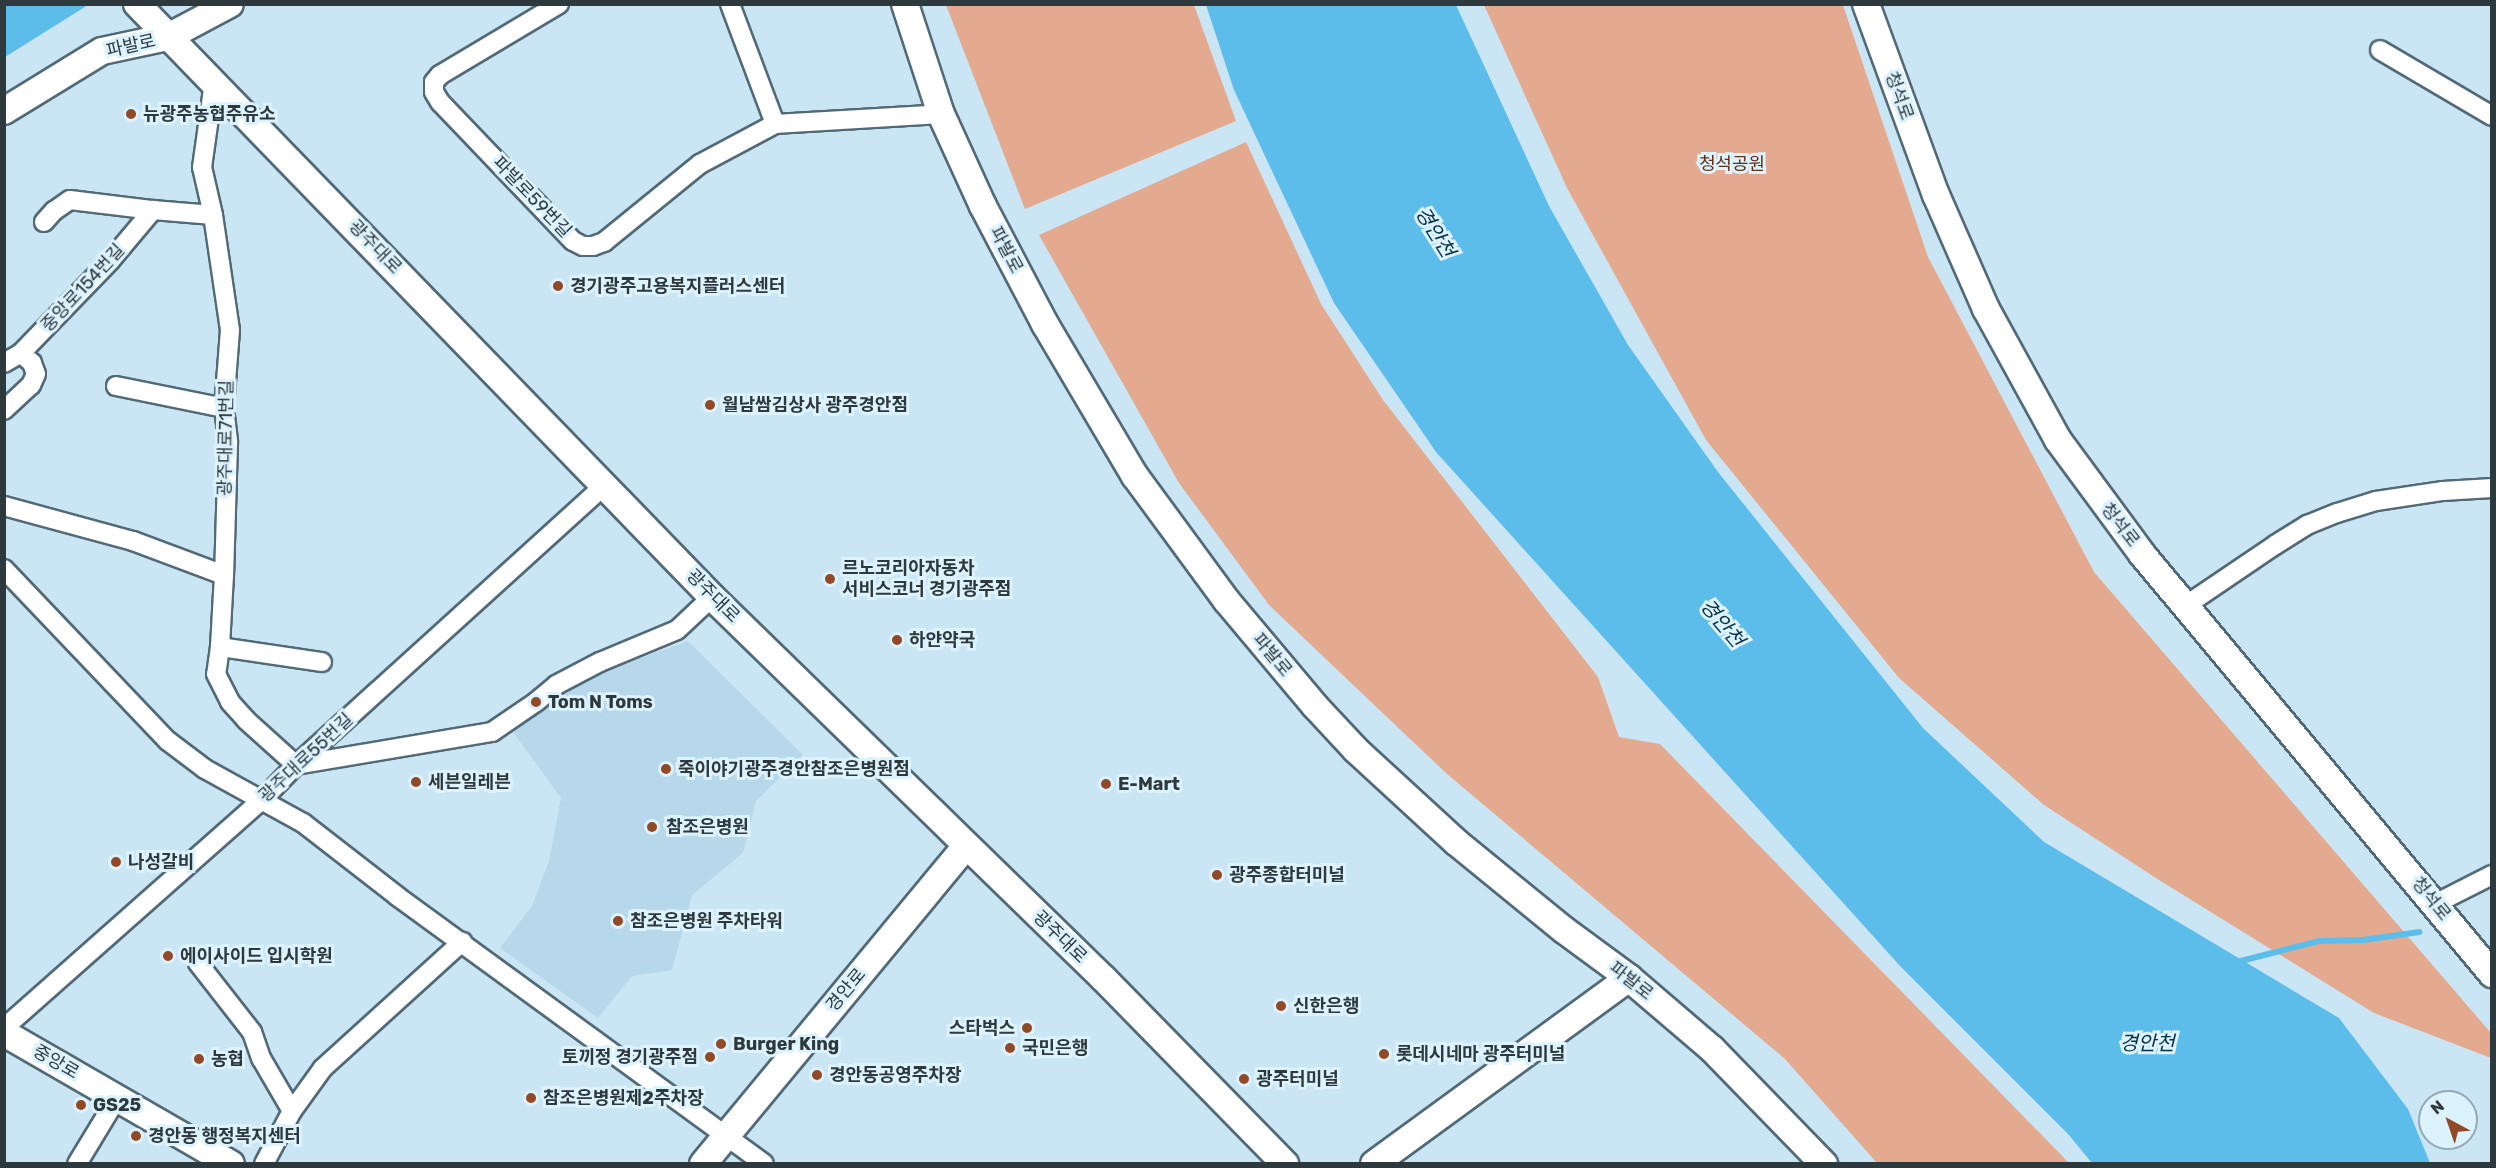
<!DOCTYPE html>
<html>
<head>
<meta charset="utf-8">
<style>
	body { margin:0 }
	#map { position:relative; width:2496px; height:1168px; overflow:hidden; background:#cae5f4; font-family:Rubik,"Noto Sans KR",sans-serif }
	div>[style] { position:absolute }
	.built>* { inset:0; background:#b6d8ea }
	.green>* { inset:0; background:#e4aa90 }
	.water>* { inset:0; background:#5cbdeb }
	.stream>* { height:6px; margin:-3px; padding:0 3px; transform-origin:3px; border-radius:3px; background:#5cbdeb }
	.roads { filter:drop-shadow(2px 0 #526a77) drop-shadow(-2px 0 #526a77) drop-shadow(0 2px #526a77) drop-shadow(0 -2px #526a77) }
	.street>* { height:18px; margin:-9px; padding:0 9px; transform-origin:9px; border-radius:9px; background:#fff }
	.secondary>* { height:26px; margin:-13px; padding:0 13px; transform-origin:13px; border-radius:13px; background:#fff }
	.dots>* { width:16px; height:16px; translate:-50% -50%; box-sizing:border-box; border:3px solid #dcf2fd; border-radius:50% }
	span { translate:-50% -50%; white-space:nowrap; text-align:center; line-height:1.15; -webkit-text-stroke:6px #dcf2fd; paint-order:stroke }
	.street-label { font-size:18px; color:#2e393e }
	.poi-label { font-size:18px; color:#2e393e; font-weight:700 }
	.left { translate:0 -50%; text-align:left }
	.right { translate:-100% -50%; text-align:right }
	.park-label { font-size:18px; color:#653015 }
	.water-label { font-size:20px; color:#063346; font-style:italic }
	.frame { position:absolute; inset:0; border:6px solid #2e393e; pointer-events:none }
	.north { position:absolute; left:2418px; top:1090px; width:60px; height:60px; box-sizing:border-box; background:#dcf2fd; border:2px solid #96a8b1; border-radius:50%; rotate:320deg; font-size:16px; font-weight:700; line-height:24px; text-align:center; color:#2e393e }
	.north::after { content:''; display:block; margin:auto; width:21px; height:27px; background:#914926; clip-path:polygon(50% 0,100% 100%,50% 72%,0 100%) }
</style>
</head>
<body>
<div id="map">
	<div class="built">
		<i style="clip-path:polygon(688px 641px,803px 755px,756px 801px,743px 853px,692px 895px,672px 970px,632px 976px,598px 1018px,500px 948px,532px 906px,549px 861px,561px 798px,513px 732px,536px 702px,558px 688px)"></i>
	</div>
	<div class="green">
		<i style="clip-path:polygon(946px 5px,1194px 5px,1236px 121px,1025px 209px)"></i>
		<i style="clip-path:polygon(1484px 5px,1843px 5px,1928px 257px,2094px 572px,2491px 1033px,2491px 1058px,2374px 1013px,2159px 880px,2044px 805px,1899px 678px,1706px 440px,1567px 188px)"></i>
		<i style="clip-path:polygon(1246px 142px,1321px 304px,1383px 400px,1598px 677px,1619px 737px,1660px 744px,2069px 1163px,1877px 1163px,1785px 1059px,1447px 774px,1269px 605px,1179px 483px,1039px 235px)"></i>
	</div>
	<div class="water">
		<i style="clip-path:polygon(9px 4px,88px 4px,88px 5px,5px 57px,5px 7px)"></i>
		<i style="clip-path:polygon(1206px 5px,1456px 5px,1549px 206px,1628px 345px,1718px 472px,1923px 728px,2044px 842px,2339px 1018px,2408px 1109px,2430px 1163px,2092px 1163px,2068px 1134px,1901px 967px,1436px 452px,1334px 303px,1234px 90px)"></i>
	</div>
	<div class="stream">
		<i style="left:2237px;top:962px;width:85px;rotate:-14.4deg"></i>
		<i style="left:2319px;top:941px;width:44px;rotate:-1.3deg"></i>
		<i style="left:2363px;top:940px;width:57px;rotate:-8.1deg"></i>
	</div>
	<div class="roads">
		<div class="street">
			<i style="left:559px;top:4px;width:139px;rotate:149.2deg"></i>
			<i style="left:440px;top:75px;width:9px;rotate:131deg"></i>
			<i style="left:434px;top:82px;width:10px;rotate:90deg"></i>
			<i style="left:434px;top:92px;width:12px;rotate:59deg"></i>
			<i style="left:440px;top:102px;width:192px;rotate:46.3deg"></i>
			<i style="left:573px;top:241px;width:11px;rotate:27deg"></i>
			<i style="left:583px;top:246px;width:10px"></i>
			<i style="left:593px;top:246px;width:12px;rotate:-20deg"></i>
			<i style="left:604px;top:242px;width:124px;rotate:-39.1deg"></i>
			<i style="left:700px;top:164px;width:85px;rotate:-28.1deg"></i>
			<i style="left:775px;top:124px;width:166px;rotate:-3.4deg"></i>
			<i style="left:730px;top:4px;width:128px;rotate:69.4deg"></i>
			<i style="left:2380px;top:50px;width:130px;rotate:30.5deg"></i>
			<i style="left:214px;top:82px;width:86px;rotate:98deg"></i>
			<i style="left:202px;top:167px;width:49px;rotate:77.1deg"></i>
			<i style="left:213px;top:215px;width:116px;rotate:81.6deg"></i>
			<i style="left:230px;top:330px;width:78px;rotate:94.4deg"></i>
			<i style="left:224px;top:408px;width:35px;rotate:83deg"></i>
			<i style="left:228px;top:443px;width:132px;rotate:91.7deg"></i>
			<i style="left:224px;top:575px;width:72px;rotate:93.2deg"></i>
			<i style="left:220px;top:647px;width:27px;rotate:98deg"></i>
			<i style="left:216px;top:674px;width:31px;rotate:63deg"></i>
			<i style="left:230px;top:702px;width:24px;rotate:48deg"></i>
			<i style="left:246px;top:720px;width:67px;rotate:42deg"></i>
			<i style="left:296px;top:765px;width:199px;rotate:-9.6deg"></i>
			<i style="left:492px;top:732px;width:53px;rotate:-34.3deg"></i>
			<i style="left:536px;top:702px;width:26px;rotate:-40deg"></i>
			<i style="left:556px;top:685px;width:50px;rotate:-27.6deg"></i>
			<i style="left:600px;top:662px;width:83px;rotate:-22.6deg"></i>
			<i style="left:677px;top:630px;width:48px;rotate:-43.3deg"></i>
			<i style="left:44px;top:222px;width:15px;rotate:-48deg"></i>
			<i style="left:54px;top:211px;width:19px;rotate:-35deg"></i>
			<i style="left:70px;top:200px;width:84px;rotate:6.9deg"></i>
			<i style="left:4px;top:363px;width:20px;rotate:-30deg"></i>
			<i style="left:116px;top:386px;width:110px;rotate:11.5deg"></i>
			<i style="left:4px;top:410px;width:37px;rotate:-43deg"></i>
			<i style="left:31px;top:385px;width:12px;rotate:-66deg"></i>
			<i style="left:36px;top:374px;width:12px;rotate:-110deg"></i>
			<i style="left:32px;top:363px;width:15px;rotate:-138deg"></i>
			<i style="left:21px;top:353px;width:128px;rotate:-45.9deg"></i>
			<i style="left:110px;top:261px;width:67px;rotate:-49.9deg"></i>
			<i style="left:153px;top:210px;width:60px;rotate:4.8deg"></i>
			<i style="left:4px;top:506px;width:134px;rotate:15.2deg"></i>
			<i style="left:133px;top:541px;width:97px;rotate:20.5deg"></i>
			<i style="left:4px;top:569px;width:238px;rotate:46.4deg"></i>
			<i style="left:168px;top:741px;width:46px;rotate:37.1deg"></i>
			<i style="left:205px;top:769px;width:112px;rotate:28.9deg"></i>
			<i style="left:303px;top:823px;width:119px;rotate:37.8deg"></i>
			<i style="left:397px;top:896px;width:454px;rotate:36.1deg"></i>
			<i style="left:2185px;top:606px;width:109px;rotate:-34.1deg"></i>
			<i style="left:2275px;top:545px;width:38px;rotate:-32deg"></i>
			<i style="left:2307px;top:525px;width:32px;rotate:-22deg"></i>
			<i style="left:2337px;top:513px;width:41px;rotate:-17.1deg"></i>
			<i style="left:2376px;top:501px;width:68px;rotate:-8.5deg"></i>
			<i style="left:2443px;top:491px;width:49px;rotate:-3.5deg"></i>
			<i style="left:220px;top:647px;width:103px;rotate:8.4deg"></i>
			<i style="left:2435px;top:904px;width:64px;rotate:-27deg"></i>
			<i style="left:198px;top:963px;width:88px;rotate:52deg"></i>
			<i style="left:252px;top:1032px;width:28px;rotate:71deg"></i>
			<i style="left:261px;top:1058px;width:61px;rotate:59.7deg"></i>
			<i style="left:4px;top:1028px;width:346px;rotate:-41.5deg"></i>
			<i style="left:263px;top:799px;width:47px;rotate:-45.9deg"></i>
			<i style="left:296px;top:765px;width:417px;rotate:-42.2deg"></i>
			<i style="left:77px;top:1164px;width:77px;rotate:-58.8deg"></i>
			<i style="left:264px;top:1164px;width:60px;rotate:-62.2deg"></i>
			<i style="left:292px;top:1111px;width:53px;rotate:-54.2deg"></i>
			<i style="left:323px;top:1068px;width:188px;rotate:-42.2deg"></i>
		</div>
		<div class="secondary">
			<i style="left:137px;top:4px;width:826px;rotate:45.88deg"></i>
			<i style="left:712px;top:597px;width:547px;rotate:44.26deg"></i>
			<i style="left:1104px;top:979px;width:259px;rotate:45.6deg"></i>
			<i style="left:905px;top:4px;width:116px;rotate:71.9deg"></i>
			<i style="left:941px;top:114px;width:101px;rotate:65.5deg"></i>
			<i style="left:983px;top:206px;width:133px;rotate:62.3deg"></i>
			<i style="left:1045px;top:324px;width:177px;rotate:59.4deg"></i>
			<i style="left:1135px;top:476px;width:154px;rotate:53.7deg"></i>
			<i style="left:1226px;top:600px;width:138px;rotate:50deg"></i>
			<i style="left:1315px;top:706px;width:60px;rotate:47deg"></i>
			<i style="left:1356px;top:750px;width:136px;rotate:42.6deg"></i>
			<i style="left:1456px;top:842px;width:139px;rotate:39.2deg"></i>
			<i style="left:1564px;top:930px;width:81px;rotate:36.4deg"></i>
			<i style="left:1629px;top:978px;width:109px;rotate:40.5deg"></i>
			<i style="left:1712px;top:1049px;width:161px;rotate:45.8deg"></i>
			<i style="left:1866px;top:4px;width:203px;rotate:69.9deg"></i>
			<i style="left:1936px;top:195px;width:124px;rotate:66.3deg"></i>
			<i style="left:1986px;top:309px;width:149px;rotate:61.2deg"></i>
			<i style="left:2058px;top:440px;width:142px;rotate:53.6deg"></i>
			<i style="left:2142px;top:554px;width:547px;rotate:50.19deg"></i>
			<i style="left:4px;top:111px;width:115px;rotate:-31.5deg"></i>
			<i style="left:102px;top:51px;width:67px;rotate:-12deg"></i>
			<i style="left:168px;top:37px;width:70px;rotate:-28deg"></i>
			<i style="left:4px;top:1033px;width:262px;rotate:30deg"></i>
			<i style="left:703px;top:1164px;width:413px;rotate:-50.4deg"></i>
			<i style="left:1374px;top:1164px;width:316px;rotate:-36.1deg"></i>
		</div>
	</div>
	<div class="dots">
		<i style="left:131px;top:114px;background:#914926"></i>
		<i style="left:558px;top:286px;background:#914926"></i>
		<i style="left:710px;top:405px;background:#914926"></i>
		<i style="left:830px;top:579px;background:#914926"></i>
		<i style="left:897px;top:640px;background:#914926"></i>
		<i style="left:536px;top:702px;background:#914926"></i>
		<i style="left:666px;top:769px;background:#914926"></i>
		<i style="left:416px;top:782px;background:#914926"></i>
		<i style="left:1106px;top:784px;background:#914926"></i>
		<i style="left:652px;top:827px;background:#914926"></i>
		<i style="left:116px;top:862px;background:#914926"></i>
		<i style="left:1217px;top:875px;background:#914926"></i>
		<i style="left:618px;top:921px;background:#914926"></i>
		<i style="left:168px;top:956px;background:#914926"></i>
		<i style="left:1281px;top:1006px;background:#914926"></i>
		<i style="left:1027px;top:1028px;background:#914926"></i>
		<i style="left:721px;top:1044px;background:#914926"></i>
		<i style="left:1010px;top:1048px;background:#914926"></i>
		<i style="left:1384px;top:1054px;background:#914926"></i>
		<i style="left:710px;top:1057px;background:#914926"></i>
		<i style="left:199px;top:1059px;background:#914926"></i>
		<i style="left:817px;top:1075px;background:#914926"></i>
		<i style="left:1244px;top:1079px;background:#914926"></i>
		<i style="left:531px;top:1098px;background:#914926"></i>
		<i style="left:81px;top:1105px;background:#914926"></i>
		<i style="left:136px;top:1136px;background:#914926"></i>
	</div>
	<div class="street-label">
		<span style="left:131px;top:46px;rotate:-13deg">파발로</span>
		<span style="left:1899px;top:96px;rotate:70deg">청석로</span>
		<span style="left:532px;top:197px;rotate:46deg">파발로59번길</span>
		<span style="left:375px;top:247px;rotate:46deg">광주대로</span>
		<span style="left:1006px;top:250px;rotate:62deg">파발로</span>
		<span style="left:83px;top:288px;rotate:-47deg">중앙로154번길</span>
		<span style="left:226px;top:438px;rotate:-89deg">광주대로71번길</span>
		<span style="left:2120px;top:525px;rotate:52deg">청석로</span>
		<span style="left:713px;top:596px;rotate:45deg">광주대로</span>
		<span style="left:1272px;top:655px;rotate:50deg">파발로</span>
		<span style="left:306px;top:758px;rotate:-43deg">광주대로55번길</span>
		<span style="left:2431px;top:899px;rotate:51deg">청석로</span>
		<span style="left:1060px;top:937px;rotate:44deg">광주대로</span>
		<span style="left:1631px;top:981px;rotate:38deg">파발로</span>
		<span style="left:846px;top:990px;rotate:-50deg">경안로</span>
		<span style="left:56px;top:1062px;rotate:30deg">중앙로</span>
	</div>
	<div class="poi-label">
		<span class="left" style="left:143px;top:114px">뉴광주농협주유소</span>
		<span class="left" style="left:570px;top:286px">경기광주고용복지플러스센터</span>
		<span class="left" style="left:722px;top:405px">월남쌈김상사 광주경안점</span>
		<span class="left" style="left:842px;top:579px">르노코리아자동차<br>서비스코너 경기광주점</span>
		<span class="left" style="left:909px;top:640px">하얀약국</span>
		<span class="left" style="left:548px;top:702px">Tom N Toms</span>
		<span class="left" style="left:678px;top:769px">죽이야기광주경안참조은병원점</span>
		<span class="left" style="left:428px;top:782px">세븐일레븐</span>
		<span class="left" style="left:1118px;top:784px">E-Mart</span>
		<span class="left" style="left:666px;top:827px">참조은병원</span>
		<span class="left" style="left:128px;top:862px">나성갈비</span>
		<span class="left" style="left:1229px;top:875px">광주종합터미널</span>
		<span class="left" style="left:630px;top:921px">참조은병원 주차타워</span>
		<span class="left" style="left:180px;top:956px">에이사이드 입시학원</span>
		<span class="left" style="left:1293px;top:1006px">신한은행</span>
		<span class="right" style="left:1015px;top:1028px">스타벅스</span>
		<span class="left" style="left:733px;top:1044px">Burger King</span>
		<span class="left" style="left:1022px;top:1048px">국민은행</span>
		<span class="left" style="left:1396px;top:1054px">롯데시네마 광주터미널</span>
		<span class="right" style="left:698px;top:1057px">토끼정 경기광주점</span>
		<span class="left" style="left:211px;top:1059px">농협</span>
		<span class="left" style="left:829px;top:1075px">경안동공영주차장</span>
		<span class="left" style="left:1256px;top:1079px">광주터미널</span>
		<span class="left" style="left:543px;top:1098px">참조은병원제2주차장</span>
		<span class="left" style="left:93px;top:1105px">GS25</span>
		<span class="left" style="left:148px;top:1136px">경안동 행정복지센터</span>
	</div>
	<div class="park-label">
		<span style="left:1732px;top:164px">청석공원</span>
	</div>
	<div class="water-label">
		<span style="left:1435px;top:232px;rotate:58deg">경안천</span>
		<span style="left:1722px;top:623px;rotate:50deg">경안천</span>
		<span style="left:2147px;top:1043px">경안천</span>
	</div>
	<div class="frame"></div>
	<div class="north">N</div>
</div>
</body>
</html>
